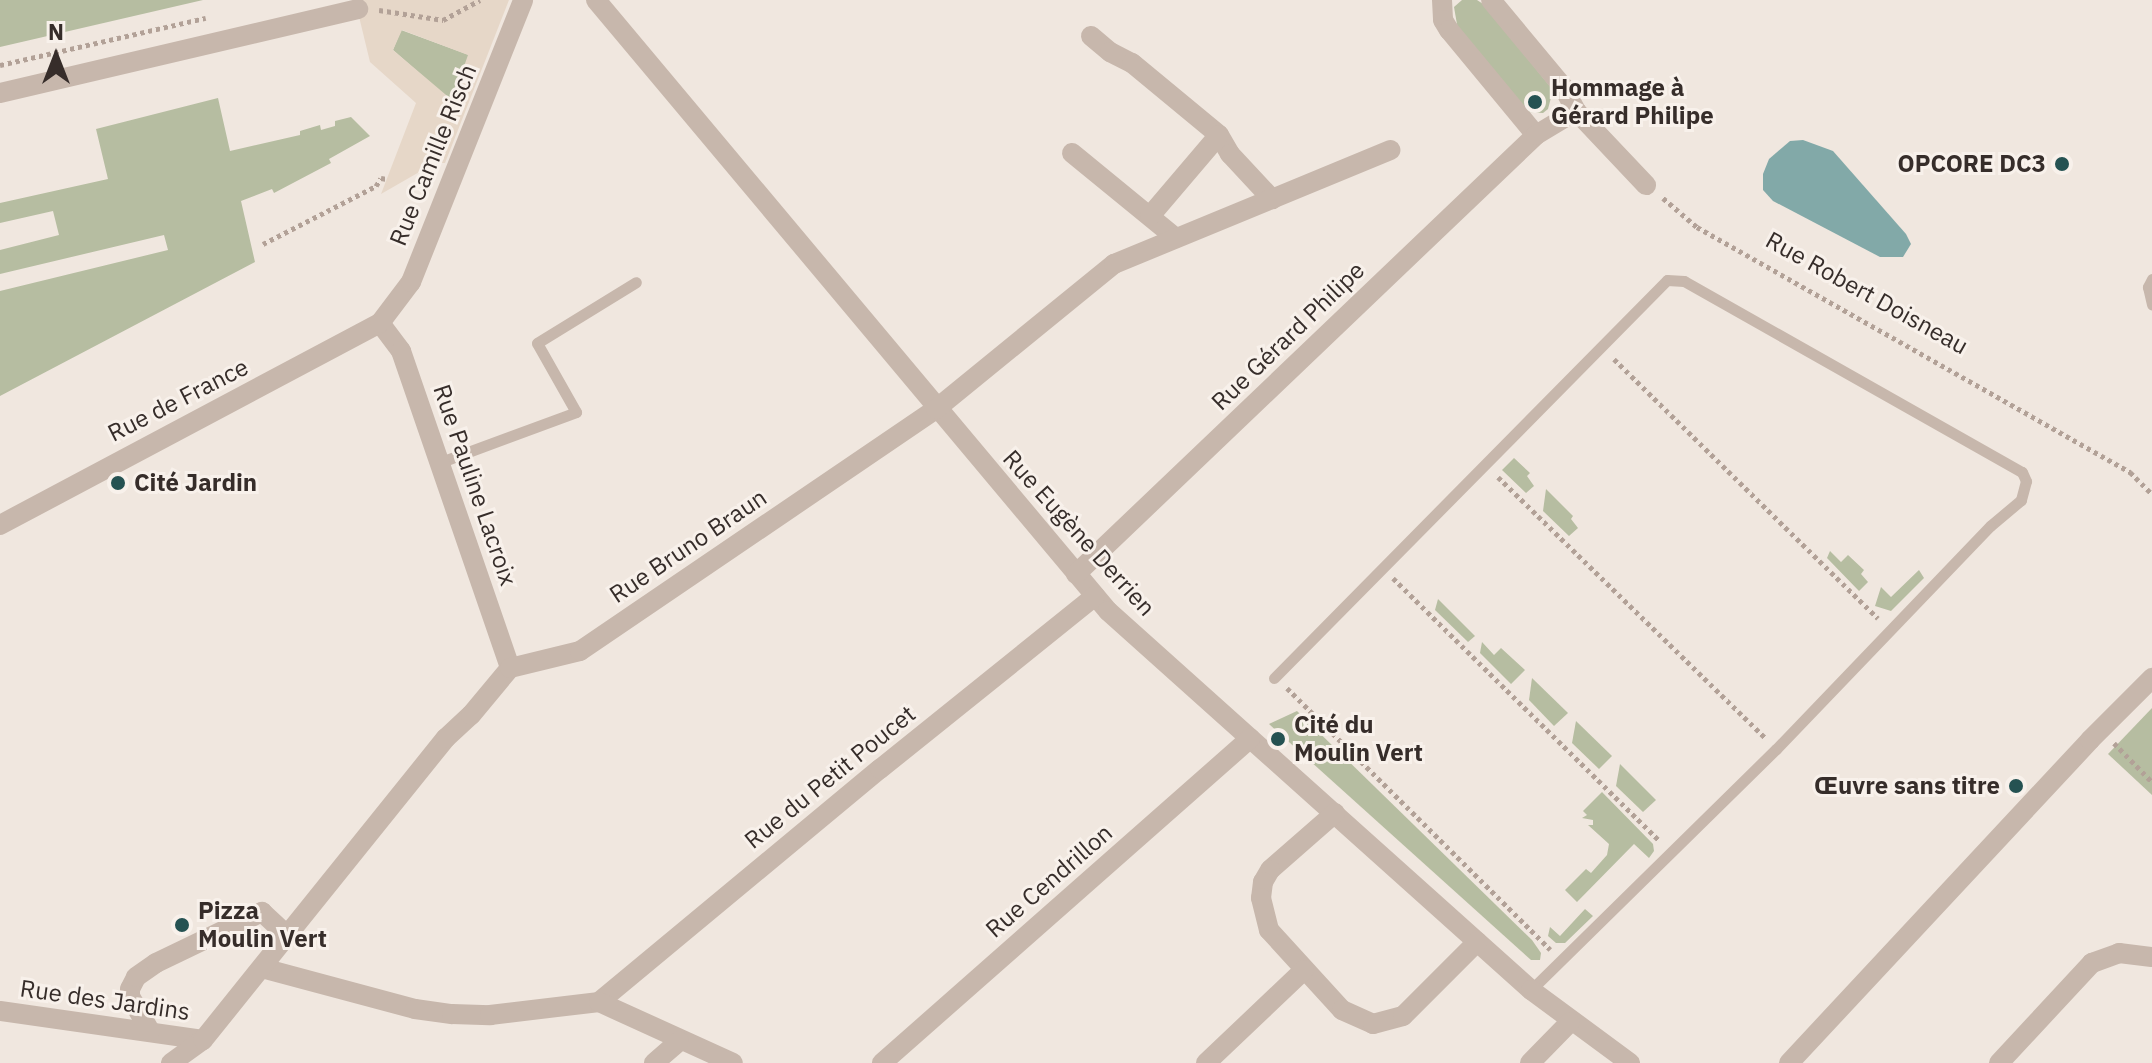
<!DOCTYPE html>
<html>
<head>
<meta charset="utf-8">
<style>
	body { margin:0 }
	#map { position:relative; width:2152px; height:1063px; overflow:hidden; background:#f0e7df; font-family:"IBM Plex Sans",sans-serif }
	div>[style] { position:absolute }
	.green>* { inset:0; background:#b6bda1 }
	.plaza>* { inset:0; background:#e6d7c8 }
	.water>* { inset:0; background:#82a9a8 }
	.path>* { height:5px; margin-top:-2.5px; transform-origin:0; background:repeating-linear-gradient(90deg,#b2a197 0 4px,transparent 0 8px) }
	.lane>* { height:11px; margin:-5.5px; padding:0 5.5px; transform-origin:5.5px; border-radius:5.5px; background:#c7b7ac }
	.street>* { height:20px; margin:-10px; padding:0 10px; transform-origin:10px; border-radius:10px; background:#c7b7ac }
	.dots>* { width:22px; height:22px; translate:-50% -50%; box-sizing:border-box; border:4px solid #f8f1eb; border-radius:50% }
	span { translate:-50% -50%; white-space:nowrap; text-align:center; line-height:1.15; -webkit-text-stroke:6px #f8f1eb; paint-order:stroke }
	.poi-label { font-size:24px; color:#362d2a; font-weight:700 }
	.left { translate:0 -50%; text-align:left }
	.right { translate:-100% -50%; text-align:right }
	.street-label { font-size:24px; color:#362d2a }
	.north { position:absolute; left:16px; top:16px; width:80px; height:80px; -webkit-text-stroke:6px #f8f1eb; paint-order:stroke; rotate:0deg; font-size:22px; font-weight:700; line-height:32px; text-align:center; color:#362d2a }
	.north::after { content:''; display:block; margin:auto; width:28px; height:36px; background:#362d2a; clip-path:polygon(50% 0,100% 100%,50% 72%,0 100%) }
</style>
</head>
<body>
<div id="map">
	<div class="green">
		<i style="clip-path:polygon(0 0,203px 0,0 47px)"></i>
		<i style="clip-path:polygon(1462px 0,1477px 0,1483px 4px,1553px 90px,1548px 109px,1543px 113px,1527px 112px,1458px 30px,1454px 7px)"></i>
		<i style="clip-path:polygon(401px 30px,469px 55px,451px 101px,393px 50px)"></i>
		<i style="clip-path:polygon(218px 98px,230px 151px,300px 135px,300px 131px,320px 125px,321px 130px,335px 126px,335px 121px,351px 117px,370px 136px,329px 159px,331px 163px,274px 193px,272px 189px,241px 201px,255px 262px,0 396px,0 291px,168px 250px,164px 235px,0 274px,0 250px,59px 235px,53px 211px,0 223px,0 203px,108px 179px,96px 129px)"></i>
		<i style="clip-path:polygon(1514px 458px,1530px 473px,1527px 476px,1534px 486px,1526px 493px,1502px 470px)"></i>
		<i style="clip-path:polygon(1546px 489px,1573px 516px,1571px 519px,1578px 528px,1569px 536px,1543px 511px)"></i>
		<i style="clip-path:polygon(1830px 551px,1841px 562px,1848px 555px,1864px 570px,1861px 574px,1868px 582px,1859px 591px,1827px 558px)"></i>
		<i style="clip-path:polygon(1919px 570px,1924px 578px,1891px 611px,1875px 606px,1881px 587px,1891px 597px)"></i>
		<i style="clip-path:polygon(1438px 599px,1475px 636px,1468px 642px,1435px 610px)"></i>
		<i style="clip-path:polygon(1482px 642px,1494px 655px,1501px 648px,1525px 670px,1511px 684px,1480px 653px)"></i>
		<i style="clip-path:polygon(1532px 678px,1568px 713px,1554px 726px,1529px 700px)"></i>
		<i style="clip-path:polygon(2152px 708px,2152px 795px,2108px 754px)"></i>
		<i style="clip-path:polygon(1297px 711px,1532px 940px,1541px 953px,1540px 960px,1531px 960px,1269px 724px)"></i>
		<i style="clip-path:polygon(1576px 721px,1612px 756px,1599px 769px,1572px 743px)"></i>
		<i style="clip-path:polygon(1620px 764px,1656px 800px,1643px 812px,1616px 786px)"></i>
		<i style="clip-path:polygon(1602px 792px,1653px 844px,1654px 851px,1649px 858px,1634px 844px,1577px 902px,1565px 890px,1586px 869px,1591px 873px,1607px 855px,1609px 844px,1588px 825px,1593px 825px,1593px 820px,1582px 818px,1587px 815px,1583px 811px)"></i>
		<i style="clip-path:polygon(1585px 909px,1593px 916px,1565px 943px,1556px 943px,1548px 936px,1550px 927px,1560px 936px)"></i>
	</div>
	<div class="plaza">
		<i style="clip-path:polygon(evenodd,355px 0,509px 0,445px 163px,435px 163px,381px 194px,416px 103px,370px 62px,355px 0,402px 30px,468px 55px,452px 100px,393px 50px,402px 30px)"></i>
	</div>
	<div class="water">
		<i style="clip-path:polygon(1803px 140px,1833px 151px,1906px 234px,1911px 244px,1903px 257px,1880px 257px,1773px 201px,1763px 190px,1763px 174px,1769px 159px,1790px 141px)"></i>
	</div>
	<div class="path">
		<i style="left:379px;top:10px;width:65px;rotate:8.9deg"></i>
		<i style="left:443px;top:20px;width:42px;rotate:-28.4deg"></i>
		<i style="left:0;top:65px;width:211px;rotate:-12.9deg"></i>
		<i style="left:1663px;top:198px;width:45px;rotate:40.5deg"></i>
		<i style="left:1697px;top:227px;width:498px;rotate:29.5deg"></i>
		<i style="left:2130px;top:472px;width:31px;rotate:45deg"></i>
		<i style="left:263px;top:244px;width:127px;rotate:-27.2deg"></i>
		<i style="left:376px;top:186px;width:9px;rotate:-58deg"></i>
		<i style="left:381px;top:178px;width:6px;rotate:9deg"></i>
		<i style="left:1614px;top:359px;width:370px;rotate:44.5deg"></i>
		<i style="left:1498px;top:477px;width:373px;rotate:44.3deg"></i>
		<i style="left:1393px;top:578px;width:375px;rotate:44.6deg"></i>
		<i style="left:1287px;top:688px;width:371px;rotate:44.8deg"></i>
		<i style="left:2114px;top:743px;width:54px;rotate:45.7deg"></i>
	</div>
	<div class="lane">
		<i style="left:2152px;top:279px;width:9px;rotate:117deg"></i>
		<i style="left:2148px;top:287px;width:18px;rotate:77deg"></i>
		<i style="left:441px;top:462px;width:144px;rotate:-20.3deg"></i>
		<i style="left:576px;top:412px;width:79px;rotate:-119.5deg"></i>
		<i style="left:537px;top:343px;width:116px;rotate:-31.6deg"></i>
		<i style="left:1274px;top:678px;width:559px;rotate:-45.36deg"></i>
		<i style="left:1667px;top:280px;width:17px;rotate:3deg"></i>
		<i style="left:1684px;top:281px;width:388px;rotate:29.5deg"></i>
		<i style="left:2022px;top:472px;width:10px;rotate:66deg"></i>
		<i style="left:2026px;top:481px;width:20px;rotate:105deg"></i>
		<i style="left:2021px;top:500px;width:40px;rotate:140deg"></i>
		<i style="left:1990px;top:526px;width:309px;rotate:133.8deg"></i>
		<i style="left:1776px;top:749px;width:344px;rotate:135.5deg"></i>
	</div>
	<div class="street">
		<i style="left:596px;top:0;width:797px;rotate:50.04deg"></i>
		<i style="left:1108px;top:611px;width:568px;rotate:41.86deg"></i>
		<i style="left:1531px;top:990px;width:123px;rotate:36.4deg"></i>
		<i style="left:1442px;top:0;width:20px;rotate:87deg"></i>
		<i style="left:1443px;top:20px;width:12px;rotate:59deg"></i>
		<i style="left:1449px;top:30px;width:136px;rotate:50.4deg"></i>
		<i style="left:1091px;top:36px;width:25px;rotate:40deg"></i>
		<i style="left:1110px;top:52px;width:25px;rotate:27deg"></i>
		<i style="left:1132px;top:63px;width:113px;rotate:39.6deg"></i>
		<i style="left:1219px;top:135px;width:22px;rotate:60deg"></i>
		<i style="left:1230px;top:154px;width:62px;rotate:47deg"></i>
		<i style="left:0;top:93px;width:368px;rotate:-13.2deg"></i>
		<i style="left:1576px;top:111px;width:102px;rotate:46.6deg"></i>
		<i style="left:1072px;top:153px;width:134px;rotate:39.3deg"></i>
		<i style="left:1150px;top:216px;width:106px;rotate:-49.6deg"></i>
		<i style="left:380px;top:323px;width:35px;rotate:53deg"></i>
		<i style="left:401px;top:351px;width:335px;rotate:71deg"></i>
		<i style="left:0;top:525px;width:430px;rotate:-28deg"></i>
		<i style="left:380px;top:323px;width:51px;rotate:-52.9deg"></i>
		<i style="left:411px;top:282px;width:303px;rotate:-68.3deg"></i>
		<i style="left:1076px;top:574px;width:636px;rotate:-43.66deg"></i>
		<i style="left:1536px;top:135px;width:47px;rotate:-31deg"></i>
		<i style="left:1576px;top:111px;width:26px;rotate:-118deg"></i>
		<i style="left:1564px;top:88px;width:114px;rotate:-129.7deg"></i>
		<i style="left:1335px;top:813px;width:86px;rotate:138.8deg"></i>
		<i style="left:1270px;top:870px;width:14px;rotate:120deg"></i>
		<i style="left:1263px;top:882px;width:16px;rotate:97deg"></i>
		<i style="left:1261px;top:898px;width:33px;rotate:76deg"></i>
		<i style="left:1269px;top:930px;width:108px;rotate:47.6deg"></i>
		<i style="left:1342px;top:1010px;width:34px;rotate:24deg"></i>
		<i style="left:1373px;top:1024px;width:31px;rotate:-15deg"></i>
		<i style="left:1403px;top:1016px;width:105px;rotate:-45deg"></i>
		<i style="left:262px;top:968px;width:158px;rotate:15deg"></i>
		<i style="left:415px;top:1009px;width:37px;rotate:8deg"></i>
		<i style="left:452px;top:1014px;width:38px;rotate:2deg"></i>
		<i style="left:490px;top:1015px;width:110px;rotate:-6.8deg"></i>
		<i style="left:599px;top:1002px;width:365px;rotate:-39.7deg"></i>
		<i style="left:880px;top:769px;width:276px;rotate:-38.8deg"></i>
		<i style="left:599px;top:1002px;width:147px;rotate:24.5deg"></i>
		<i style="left:0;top:1011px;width:205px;rotate:8.1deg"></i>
		<i style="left:150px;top:1031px;width:39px;rotate:-120deg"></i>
		<i style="left:130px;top:997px;width:8px;rotate:-90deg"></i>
		<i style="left:130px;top:989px;width:13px;rotate:-63deg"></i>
		<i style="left:136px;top:977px;width:24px;rotate:-35deg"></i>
		<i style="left:156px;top:963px;width:118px;rotate:-25.7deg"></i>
		<i style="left:262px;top:912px;width:35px;rotate:43deg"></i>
		<i style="left:171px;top:1063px;width:39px;rotate:-36deg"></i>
		<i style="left:203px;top:1040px;width:388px;rotate:-51.2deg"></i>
		<i style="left:446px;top:738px;width:34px;rotate:-43deg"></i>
		<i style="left:471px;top:715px;width:61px;rotate:-50.3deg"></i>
		<i style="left:510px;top:668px;width:72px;rotate:-13.7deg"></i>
		<i style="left:580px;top:651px;width:430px;rotate:-34.2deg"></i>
		<i style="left:936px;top:409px;width:230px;rotate:-39.2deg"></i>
		<i style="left:1114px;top:264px;width:299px;rotate:-22.4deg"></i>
		<i style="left:654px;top:1063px;width:33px;rotate:-41deg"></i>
		<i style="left:882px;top:1063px;width:491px;rotate:-41.4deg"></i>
		<i style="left:1206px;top:1063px;width:135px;rotate:-43.5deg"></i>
		<i style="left:1530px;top:1063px;width:57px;rotate:-45.7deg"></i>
		<i style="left:1789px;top:1063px;width:442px;rotate:-47deg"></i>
		<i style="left:2090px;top:740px;width:88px;rotate:-45deg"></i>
		<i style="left:1999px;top:1063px;width:137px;rotate:-47.1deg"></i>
		<i style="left:2092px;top:963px;width:29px;rotate:-20deg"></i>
		<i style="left:2119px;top:953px;width:33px;rotate:7deg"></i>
	</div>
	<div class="dots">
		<i style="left:1535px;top:102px;background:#255252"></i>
		<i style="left:2062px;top:164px;background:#255252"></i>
		<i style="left:118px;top:483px;background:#255252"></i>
		<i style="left:1278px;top:739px;background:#255252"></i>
		<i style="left:2016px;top:786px;background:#255252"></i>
		<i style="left:182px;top:925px;background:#255252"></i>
	</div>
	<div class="poi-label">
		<span class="left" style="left:1551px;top:102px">Hommage à<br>Gérard Philipe</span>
		<span class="right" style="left:2046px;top:164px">OPCORE DC3</span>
		<span class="left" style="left:134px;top:483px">Cité Jardin</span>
		<span class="left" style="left:1294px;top:739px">Cité du<br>Moulin Vert</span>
		<span class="right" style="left:2000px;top:786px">Œuvre sans titre</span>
		<span class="left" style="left:198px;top:925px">Pizza<br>Moulin Vert</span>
	</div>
	<div class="street-label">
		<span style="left:433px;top:155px;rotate:-68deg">Rue Camille Risch</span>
		<span style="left:1867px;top:293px;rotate:29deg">Rue Robert Doisneau</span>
		<span style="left:1288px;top:336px;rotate:-44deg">Rue Gérard Philipe</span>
		<span style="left:178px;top:400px;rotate:-27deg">Rue de France</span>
		<span style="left:475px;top:485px;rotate:71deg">Rue Pauline Lacroix</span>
		<span style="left:1079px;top:533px;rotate:48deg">Rue Eugène Derrien</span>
		<span style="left:688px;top:546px;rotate:-34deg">Rue Bruno Braun</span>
		<span style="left:830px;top:777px;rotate:-39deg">Rue du Petit Poucet</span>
		<span style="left:1049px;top:881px;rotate:-41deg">Rue Cendrillon</span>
		<span style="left:105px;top:1000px;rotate:8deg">Rue des Jardins</span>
	</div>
	<div class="north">N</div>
</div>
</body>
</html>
